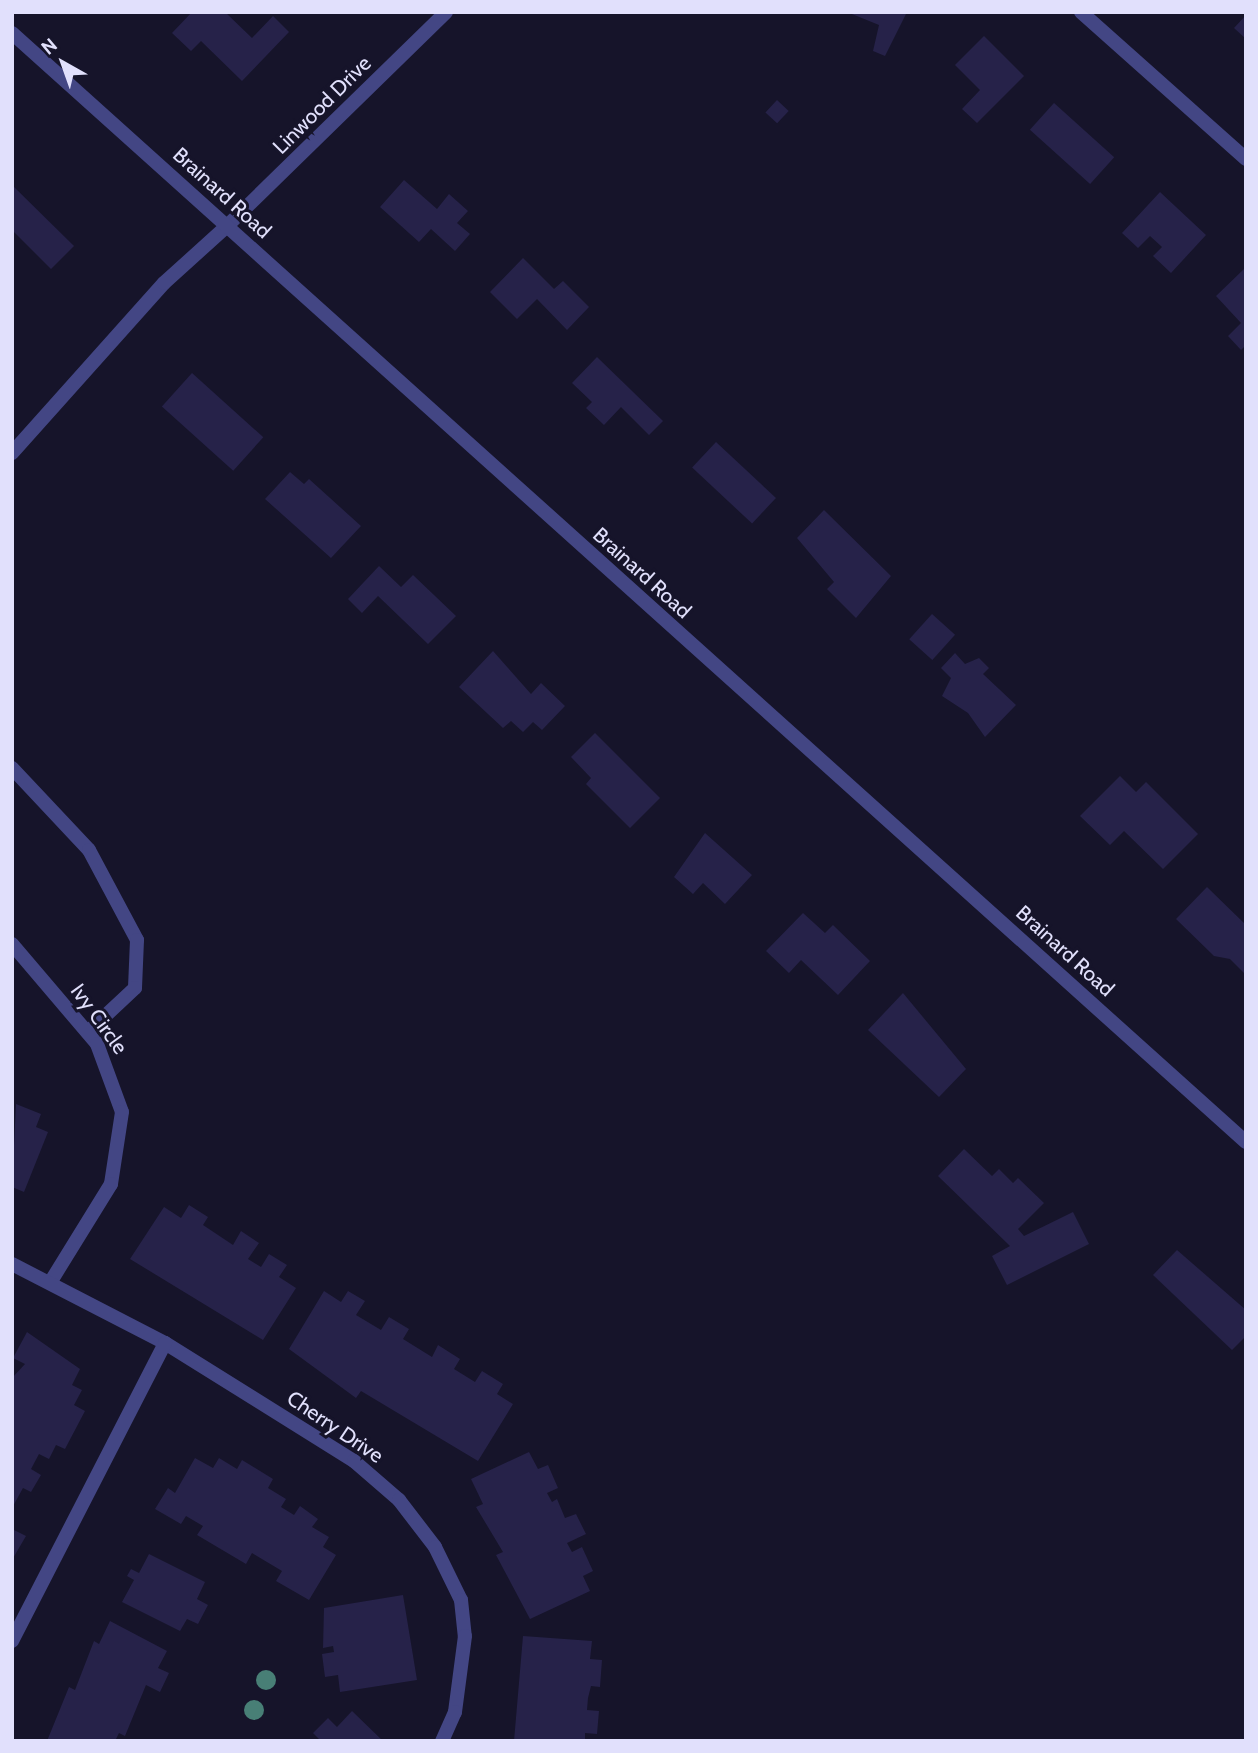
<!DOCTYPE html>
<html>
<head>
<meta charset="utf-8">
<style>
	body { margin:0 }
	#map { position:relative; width:1258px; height:1753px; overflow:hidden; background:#16142a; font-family:Cabin,sans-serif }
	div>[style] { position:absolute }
	.building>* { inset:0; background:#262249; transform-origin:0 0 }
	.service>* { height:14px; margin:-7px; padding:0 7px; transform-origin:7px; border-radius:7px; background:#434684 }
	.minor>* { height:14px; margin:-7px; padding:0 7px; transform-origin:7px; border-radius:7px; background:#434684 }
	.tertiary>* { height:14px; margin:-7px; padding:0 7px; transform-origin:7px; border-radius:7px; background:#434684 }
	.trees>* { width:20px; height:20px; margin:-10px; border-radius:50%; background:#487f76 }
	span { translate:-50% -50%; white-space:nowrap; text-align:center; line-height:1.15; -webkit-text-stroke:6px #16142a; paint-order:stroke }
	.street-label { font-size:21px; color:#e1e0fc }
	.frame { position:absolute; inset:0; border:14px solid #e1e0fc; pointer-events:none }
	.north { position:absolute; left:28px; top:28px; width:70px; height:70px; -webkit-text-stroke:5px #16142a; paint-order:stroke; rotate:320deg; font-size:19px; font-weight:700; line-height:28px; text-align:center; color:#e1e0fc }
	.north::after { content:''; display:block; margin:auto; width:24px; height:32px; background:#e1e0fc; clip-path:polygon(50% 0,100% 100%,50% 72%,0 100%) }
</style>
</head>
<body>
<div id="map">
	<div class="building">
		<i style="clip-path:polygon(192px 12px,225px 12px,252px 38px,273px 16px,289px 32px,242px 81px,201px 41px,191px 51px,172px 33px)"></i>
		<i style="clip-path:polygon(847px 12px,907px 12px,885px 56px,873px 51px,879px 25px)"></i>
		<i style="clip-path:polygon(1246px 15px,1246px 39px,1234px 28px)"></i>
		<i style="clip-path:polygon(984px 36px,1024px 76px,977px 123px,962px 109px,980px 90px,955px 65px)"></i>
		<i style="left:777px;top:100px;width:16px;height:17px;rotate:43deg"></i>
		<i style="left:1054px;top:103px;width:81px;height:36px;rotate:42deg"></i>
		<i style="clip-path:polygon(404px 180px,437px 209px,449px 194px,468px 211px,457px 223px,470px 234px,455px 251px,431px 229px,419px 242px,380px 207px)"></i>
		<i style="clip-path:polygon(12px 185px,74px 246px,51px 269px,12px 230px)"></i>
		<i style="clip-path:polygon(1160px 192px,1206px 235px,1171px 273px,1153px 256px,1162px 247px,1150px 236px,1138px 248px,1122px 233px)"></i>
		<i style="clip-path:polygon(523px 258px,554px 289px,563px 281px,589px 307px,567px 330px,537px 299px,517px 319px,490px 292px)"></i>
		<i style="clip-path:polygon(1244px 269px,1246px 345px,1241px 350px,1228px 336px,1241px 323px,1216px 296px)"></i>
		<i style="clip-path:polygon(597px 357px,663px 421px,649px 435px,621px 407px,604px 425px,586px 408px,592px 402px,572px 383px)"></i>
		<i style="left:192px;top:373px;width:96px;height:45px;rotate:42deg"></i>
		<i style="left:716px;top:442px;width:82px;height:35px;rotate:43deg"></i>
		<i style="clip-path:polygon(290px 472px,304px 484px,309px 479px,361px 526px,331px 558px,265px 499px)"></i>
		<i style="clip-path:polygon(824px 510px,891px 576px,856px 618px,827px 589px,834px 582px,797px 538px)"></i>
		<i style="clip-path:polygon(379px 566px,401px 587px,413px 575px,456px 616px,428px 644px,378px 596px,362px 613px,348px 599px)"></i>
		<i style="left:932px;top:614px;width:31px;height:34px;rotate:42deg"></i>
		<i style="clip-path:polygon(493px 651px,531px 694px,541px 683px,565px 706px,542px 730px,533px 722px,523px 732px,511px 721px,503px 728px,459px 687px)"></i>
		<i style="clip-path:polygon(955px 653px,965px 664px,979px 658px,989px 668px,983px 674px,1016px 705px,985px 737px,968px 713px,942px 696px,951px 678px,941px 668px)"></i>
		<i style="clip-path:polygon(595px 733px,660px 798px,630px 828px,586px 784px,591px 778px,571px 757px)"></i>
		<i style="clip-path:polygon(1120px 776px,1136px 792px,1146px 782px,1198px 834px,1163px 869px,1124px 831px,1110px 845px,1080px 816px)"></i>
		<i style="clip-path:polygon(705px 833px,752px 875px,725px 904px,703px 883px,693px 894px,674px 877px)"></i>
		<i style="clip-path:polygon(1207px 887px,1246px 925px,1246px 975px,1230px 959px,1214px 956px,1176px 919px)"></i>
		<i style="clip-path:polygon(803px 913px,825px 933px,833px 925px,870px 961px,838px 995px,801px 960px,789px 973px,766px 951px)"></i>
		<i style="clip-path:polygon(903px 993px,966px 1069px,939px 1097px,868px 1030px)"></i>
		<i style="clip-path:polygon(16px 1104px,41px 1114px,36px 1127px,48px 1132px,24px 1192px,12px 1187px)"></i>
		<i style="clip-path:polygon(964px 1149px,992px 1176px,999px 1169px,1013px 1183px,1018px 1178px,1044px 1203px,1018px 1229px,1024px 1236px,1073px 1212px,1089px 1244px,1007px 1285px,992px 1256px,1010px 1246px,938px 1176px)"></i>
		<i style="clip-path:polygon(189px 1205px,208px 1217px,203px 1225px,233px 1245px,241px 1231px,259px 1243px,248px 1259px,261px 1267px,269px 1254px,287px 1265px,279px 1277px,296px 1288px,263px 1340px,130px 1259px,164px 1207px,181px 1218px)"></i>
		<i style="clip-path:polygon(1177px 1250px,1246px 1310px,1246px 1336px,1232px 1350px,1153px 1275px)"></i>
		<i style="clip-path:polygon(324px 1291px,341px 1302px,348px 1291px,365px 1301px,356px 1315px,381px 1330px,389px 1317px,409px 1329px,403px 1339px,432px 1357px,438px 1345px,460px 1359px,454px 1369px,475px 1382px,482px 1371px,503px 1384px,497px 1394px,513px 1404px,478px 1461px,361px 1391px,356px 1398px,289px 1349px)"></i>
		<i style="clip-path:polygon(27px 1332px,80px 1369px,72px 1385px,82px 1390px,74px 1405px,85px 1411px,65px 1449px,56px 1445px,49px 1459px,39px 1454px,31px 1469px,41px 1475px,31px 1492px,23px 1488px,12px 1508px,12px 1378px,25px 1364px,13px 1358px)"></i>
		<i style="clip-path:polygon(529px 1452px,538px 1469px,548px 1465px,558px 1488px,547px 1493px,552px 1502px,557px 1499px,565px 1518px,576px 1514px,586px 1534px,567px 1543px,572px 1552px,582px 1547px,593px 1571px,583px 1576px,590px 1591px,530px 1619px,496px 1555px,503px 1552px,476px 1507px,483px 1504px,471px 1479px)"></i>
		<i style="clip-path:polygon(195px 1458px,213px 1468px,219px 1458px,237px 1469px,242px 1460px,273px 1479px,268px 1488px,286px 1499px,281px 1507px,294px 1515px,300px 1506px,318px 1519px,312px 1527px,329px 1537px,323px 1547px,336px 1555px,309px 1600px,276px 1581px,282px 1571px,252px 1553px,246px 1564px,197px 1535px,203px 1526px,186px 1516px,181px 1524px,155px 1509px,168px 1488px,175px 1493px)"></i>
		<i style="clip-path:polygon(12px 1529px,26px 1536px,12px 1560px)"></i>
		<i style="clip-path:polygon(149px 1554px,205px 1582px,197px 1599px,208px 1605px,198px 1624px,187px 1619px,180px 1631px,122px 1602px,134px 1580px,127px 1576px,131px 1569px,139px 1573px)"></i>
		<i style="clip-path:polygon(403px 1595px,417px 1680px,340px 1692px,338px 1675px,325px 1677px,322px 1654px,334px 1652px,333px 1646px,323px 1648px,324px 1608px)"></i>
		<i style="clip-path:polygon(110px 1621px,167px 1651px,158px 1668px,169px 1673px,160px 1692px,146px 1685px,125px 1736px,119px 1733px,115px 1741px,47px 1741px,69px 1687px,75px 1690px,94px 1641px,99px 1644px)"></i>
		<i style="clip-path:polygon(523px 1636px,592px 1641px,590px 1659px,602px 1660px,600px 1687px,591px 1686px,588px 1698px,587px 1710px,599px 1711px,597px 1734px,585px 1733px,585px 1741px,514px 1741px)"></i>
		<i style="clip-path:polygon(352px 1711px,383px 1741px,321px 1741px,313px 1733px,328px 1718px,337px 1727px)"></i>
	</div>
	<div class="service">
		<i style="left:12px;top:453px;width:228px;rotate:-48.2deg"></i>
		<i style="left:164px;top:283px;width:85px;rotate:-42.1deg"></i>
		<i style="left:12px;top:768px;width:112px;rotate:46.8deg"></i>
		<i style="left:89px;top:850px;width:102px;rotate:61.9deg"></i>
		<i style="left:137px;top:940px;width:48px;rotate:92.4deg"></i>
		<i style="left:135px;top:988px;width:64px;rotate:136.9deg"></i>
	</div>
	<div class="minor">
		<i style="left:1081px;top:12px;width:221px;rotate:41.7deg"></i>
		<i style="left:227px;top:226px;width:306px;rotate:-44.3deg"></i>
		<i style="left:12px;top:944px;width:131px;rotate:49.6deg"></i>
		<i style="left:97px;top:1044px;width:72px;rotate:69.8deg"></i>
		<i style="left:122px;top:1112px;width:73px;rotate:98.7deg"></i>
		<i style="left:111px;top:1184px;width:114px;rotate:121.7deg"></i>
		<i style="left:12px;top:1264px;width:172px;rotate:27.3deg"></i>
		<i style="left:165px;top:1343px;width:223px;rotate:32deg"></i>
		<i style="left:354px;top:1461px;width:60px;rotate:40.9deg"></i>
		<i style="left:399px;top:1500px;width:59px;rotate:52.5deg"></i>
		<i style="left:435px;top:1547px;width:59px;rotate:63.9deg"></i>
		<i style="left:461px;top:1600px;width:36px;rotate:84deg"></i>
		<i style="left:465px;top:1636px;width:77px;rotate:97.5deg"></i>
		<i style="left:455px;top:1712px;width:32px;rotate:114deg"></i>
		<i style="left:12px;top:1641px;width:335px;rotate:-62.8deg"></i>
	</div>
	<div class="tertiary">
		<i style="left:12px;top:33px;width:1659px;rotate:41.95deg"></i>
	</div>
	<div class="trees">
		<i style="left:266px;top:1680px"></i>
		<i style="left:254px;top:1710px"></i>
	</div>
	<div class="street-label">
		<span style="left:322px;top:105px;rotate:-45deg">Linwood Drive</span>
		<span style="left:222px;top:193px;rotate:42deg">Brainard Road</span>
		<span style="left:642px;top:573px;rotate:42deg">Brainard Road</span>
		<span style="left:1065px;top:951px;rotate:42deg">Brainard Road</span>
		<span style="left:99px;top:1019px;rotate:54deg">Ivy Circle</span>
		<span style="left:335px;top:1427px;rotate:34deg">Cherry Drive</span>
	</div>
	<div class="frame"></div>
	<div class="north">N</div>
</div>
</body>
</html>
